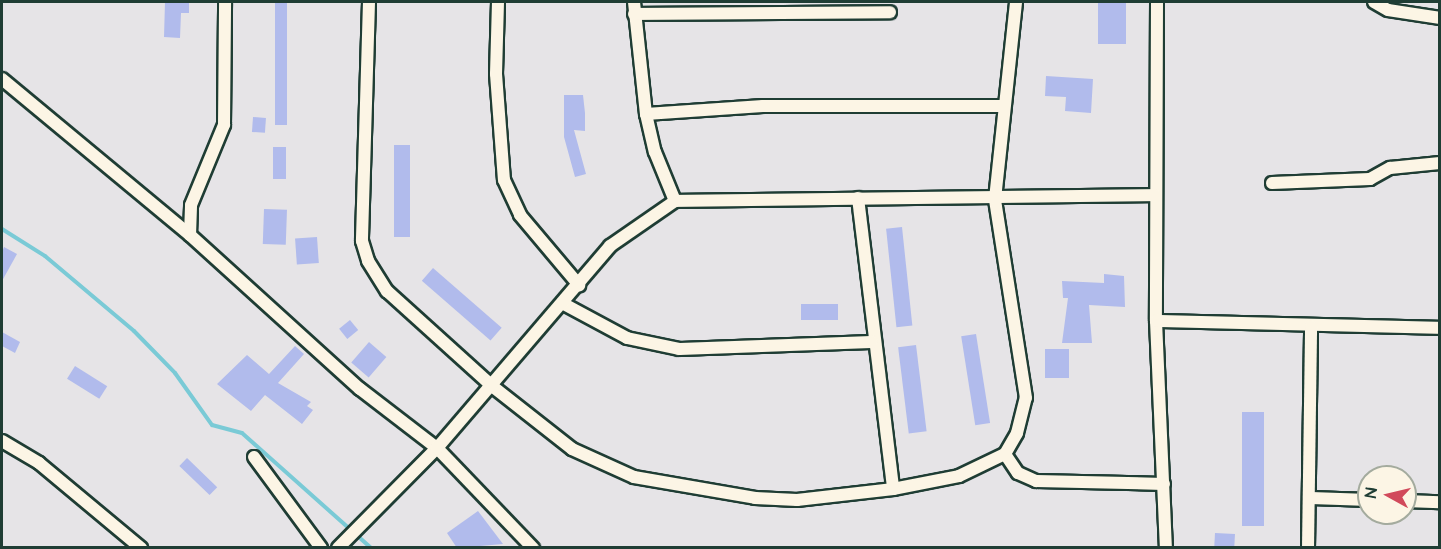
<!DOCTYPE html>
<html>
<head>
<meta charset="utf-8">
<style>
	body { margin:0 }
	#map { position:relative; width:1441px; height:549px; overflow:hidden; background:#e6e4e7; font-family:"Architects Daughter",sans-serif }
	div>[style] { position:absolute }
	.stream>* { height:4px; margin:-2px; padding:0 2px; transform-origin:2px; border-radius:2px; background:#7acad6 }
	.building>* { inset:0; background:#b1bbec; transform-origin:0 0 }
	.roads { filter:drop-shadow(2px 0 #1f3d34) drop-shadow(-2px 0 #1f3d34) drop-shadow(0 2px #1f3d34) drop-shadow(0 -2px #1f3d34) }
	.street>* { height:12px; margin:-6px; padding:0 6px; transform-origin:6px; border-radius:6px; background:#fcf5e5 }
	span { translate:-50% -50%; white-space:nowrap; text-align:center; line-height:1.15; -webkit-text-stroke:4.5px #fcf5e5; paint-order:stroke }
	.frame { position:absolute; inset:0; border:3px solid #1f3d34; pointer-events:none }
	.north { position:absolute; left:1357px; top:465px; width:60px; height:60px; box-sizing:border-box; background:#fcf5e5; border:2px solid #a4ab9e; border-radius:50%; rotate:278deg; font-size:16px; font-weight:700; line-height:24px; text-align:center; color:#1f3d34 }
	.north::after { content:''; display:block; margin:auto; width:21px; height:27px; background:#d1495b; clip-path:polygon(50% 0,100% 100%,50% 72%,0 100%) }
</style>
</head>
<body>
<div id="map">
	<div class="stream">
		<i style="left:2px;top:229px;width:51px;rotate:32.1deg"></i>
		<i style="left:45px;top:256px;width:116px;rotate:40.1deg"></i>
		<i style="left:134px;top:331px;width:59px;rotate:45.7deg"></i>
		<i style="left:175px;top:373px;width:64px;rotate:54.6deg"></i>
		<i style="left:212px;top:425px;width:31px;rotate:15deg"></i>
		<i style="left:242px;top:433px;width:173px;rotate:41.7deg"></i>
	</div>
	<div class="building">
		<i style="clip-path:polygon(165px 2px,189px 2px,189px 13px,181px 13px,180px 38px,164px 37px)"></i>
		<i style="left:275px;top:2px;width:12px;height:123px"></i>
		<i style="left:1098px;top:2px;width:28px;height:42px"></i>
		<i style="clip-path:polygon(1046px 76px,1093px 79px,1091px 113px,1065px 111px,1066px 97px,1045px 96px)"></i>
		<i style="clip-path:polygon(564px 95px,583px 95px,585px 113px,585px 131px,574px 130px,586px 174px,575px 177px,564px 137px)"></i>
		<i style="left:253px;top:117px;width:13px;height:15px;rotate:4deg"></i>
		<i style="left:394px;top:145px;width:16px;height:92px"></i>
		<i style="left:273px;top:147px;width:13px;height:32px"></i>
		<i style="left:264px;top:209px;width:23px;height:35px;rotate:2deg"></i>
		<i style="left:902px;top:227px;width:99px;height:16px;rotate:84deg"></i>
		<i style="left:317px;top:237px;width:26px;height:22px;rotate:86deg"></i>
		<i style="clip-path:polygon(4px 247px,17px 254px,2px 281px,2px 252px)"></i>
		<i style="left:433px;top:268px;width:91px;height:17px;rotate:41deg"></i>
		<i style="clip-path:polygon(1104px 274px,1124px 276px,1125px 307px,1089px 305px,1092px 343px,1062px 343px,1068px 298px,1063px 298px,1062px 281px,1104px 283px)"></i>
		<i style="left:801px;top:304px;width:37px;height:16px"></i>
		<i style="left:350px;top:320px;width:13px;height:14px;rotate:51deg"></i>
		<i style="clip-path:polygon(2px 332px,20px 342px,15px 353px,2px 346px)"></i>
		<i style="left:976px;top:334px;width:90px;height:15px;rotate:81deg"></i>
		<i style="left:369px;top:342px;width:23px;height:27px;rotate:41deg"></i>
		<i style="left:916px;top:345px;width:87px;height:18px;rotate:83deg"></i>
		<i style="clip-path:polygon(295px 346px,304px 354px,278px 383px,311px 402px,307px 406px,313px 410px,302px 424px,265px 395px,251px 411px,217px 384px,247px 355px,269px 374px)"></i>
		<i style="left:1045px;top:349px;width:24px;height:29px"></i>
		<i style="left:75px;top:366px;width:38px;height:15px;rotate:32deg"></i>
		<i style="left:1242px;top:412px;width:22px;height:114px"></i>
		<i style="left:187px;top:458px;width:42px;height:11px;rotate:44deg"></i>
		<i style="clip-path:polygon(478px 511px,503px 544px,457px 548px,447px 533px)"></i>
		<i style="left:1215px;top:533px;width:20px;height:15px;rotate:3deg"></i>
	</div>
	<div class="roads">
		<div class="street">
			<i style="left:369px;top:2px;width:239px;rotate:91.7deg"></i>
			<i style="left:362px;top:241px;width:21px;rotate:73deg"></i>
			<i style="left:368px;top:261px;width:36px;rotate:58deg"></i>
			<i style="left:387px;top:291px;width:142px;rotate:42.1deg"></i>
			<i style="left:492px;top:386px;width:102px;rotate:38.2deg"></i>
			<i style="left:572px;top:449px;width:68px;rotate:24.3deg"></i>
			<i style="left:634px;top:477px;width:123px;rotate:9.8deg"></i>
			<i style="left:755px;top:498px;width:42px;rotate:2.7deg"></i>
			<i style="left:797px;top:500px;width:97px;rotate:-6.5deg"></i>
			<i style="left:893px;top:489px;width:67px;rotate:-11.1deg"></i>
			<i style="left:959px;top:476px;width:51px;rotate:-25.6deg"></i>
			<i style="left:1005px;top:454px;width:23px;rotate:56deg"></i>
			<i style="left:1018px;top:473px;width:20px;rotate:24deg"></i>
			<i style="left:1036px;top:481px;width:128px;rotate:1.3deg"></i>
			<i style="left:498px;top:2px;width:72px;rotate:91.6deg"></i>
			<i style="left:496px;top:74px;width:106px;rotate:85.7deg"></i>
			<i style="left:504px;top:180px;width:38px;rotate:65deg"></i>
			<i style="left:520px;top:215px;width:92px;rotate:49.9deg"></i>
			<i style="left:634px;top:2px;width:113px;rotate:83.9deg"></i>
			<i style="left:646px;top:114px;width:39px;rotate:77deg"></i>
			<i style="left:655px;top:152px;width:53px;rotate:67.8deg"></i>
			<i style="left:1157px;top:2px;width:319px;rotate:90.2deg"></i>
			<i style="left:1156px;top:321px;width:227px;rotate:87.5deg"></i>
			<i style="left:1374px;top:2px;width:16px;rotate:30deg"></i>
			<i style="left:1388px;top:10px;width:53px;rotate:8.7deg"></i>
			<i style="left:634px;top:14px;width:256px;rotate:-0.4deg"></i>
			<i style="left:2px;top:79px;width:244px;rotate:39.7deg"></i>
			<i style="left:190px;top:235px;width:229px;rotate:42.2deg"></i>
			<i style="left:360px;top:389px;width:97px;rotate:37.5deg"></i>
			<i style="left:437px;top:448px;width:139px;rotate:46.2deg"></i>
			<i style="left:646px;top:114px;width:117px;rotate:-3.9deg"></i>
			<i style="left:763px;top:106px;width:239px"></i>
			<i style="left:1272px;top:183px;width:98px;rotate:-2.3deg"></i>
			<i style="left:1370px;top:179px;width:23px;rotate:-29deg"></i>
			<i style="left:1390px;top:168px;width:50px;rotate:-5.7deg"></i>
			<i style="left:858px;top:198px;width:293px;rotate:83.1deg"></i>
			<i style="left:190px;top:235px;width:30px;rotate:-88deg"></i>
			<i style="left:191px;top:205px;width:87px;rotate:-67.6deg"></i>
			<i style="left:224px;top:125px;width:123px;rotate:-89.5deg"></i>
			<i style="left:562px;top:303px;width:74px;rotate:28.3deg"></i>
			<i style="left:627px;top:338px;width:53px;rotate:11.9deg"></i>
			<i style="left:679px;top:349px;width:193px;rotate:-2.1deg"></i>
			<i style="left:1156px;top:321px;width:284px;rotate:1.4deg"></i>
			<i style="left:2px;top:441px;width:43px;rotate:30.7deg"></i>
			<i style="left:39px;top:463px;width:133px;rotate:39.8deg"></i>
			<i style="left:1005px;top:454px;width:24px;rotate:-60deg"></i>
			<i style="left:1017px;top:433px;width:36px;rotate:-76deg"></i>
			<i style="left:1026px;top:398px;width:201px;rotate:-98.9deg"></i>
			<i style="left:995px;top:199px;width:198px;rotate:-83.9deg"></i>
			<i style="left:254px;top:457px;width:113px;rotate:53.6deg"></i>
			<i style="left:1311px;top:498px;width:58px;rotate:2deg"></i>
			<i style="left:1405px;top:501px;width:35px;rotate:2deg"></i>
			<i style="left:338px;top:548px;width:141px;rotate:-45.3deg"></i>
			<i style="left:437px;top:448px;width:266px;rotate:-49.4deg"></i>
			<i style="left:610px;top:246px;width:79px;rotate:-34.7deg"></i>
			<i style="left:675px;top:201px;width:481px;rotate:-0.7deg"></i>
			<i style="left:1308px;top:548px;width:222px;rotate:-89.2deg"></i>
		</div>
	</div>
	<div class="frame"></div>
	<div class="north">N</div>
</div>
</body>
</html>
